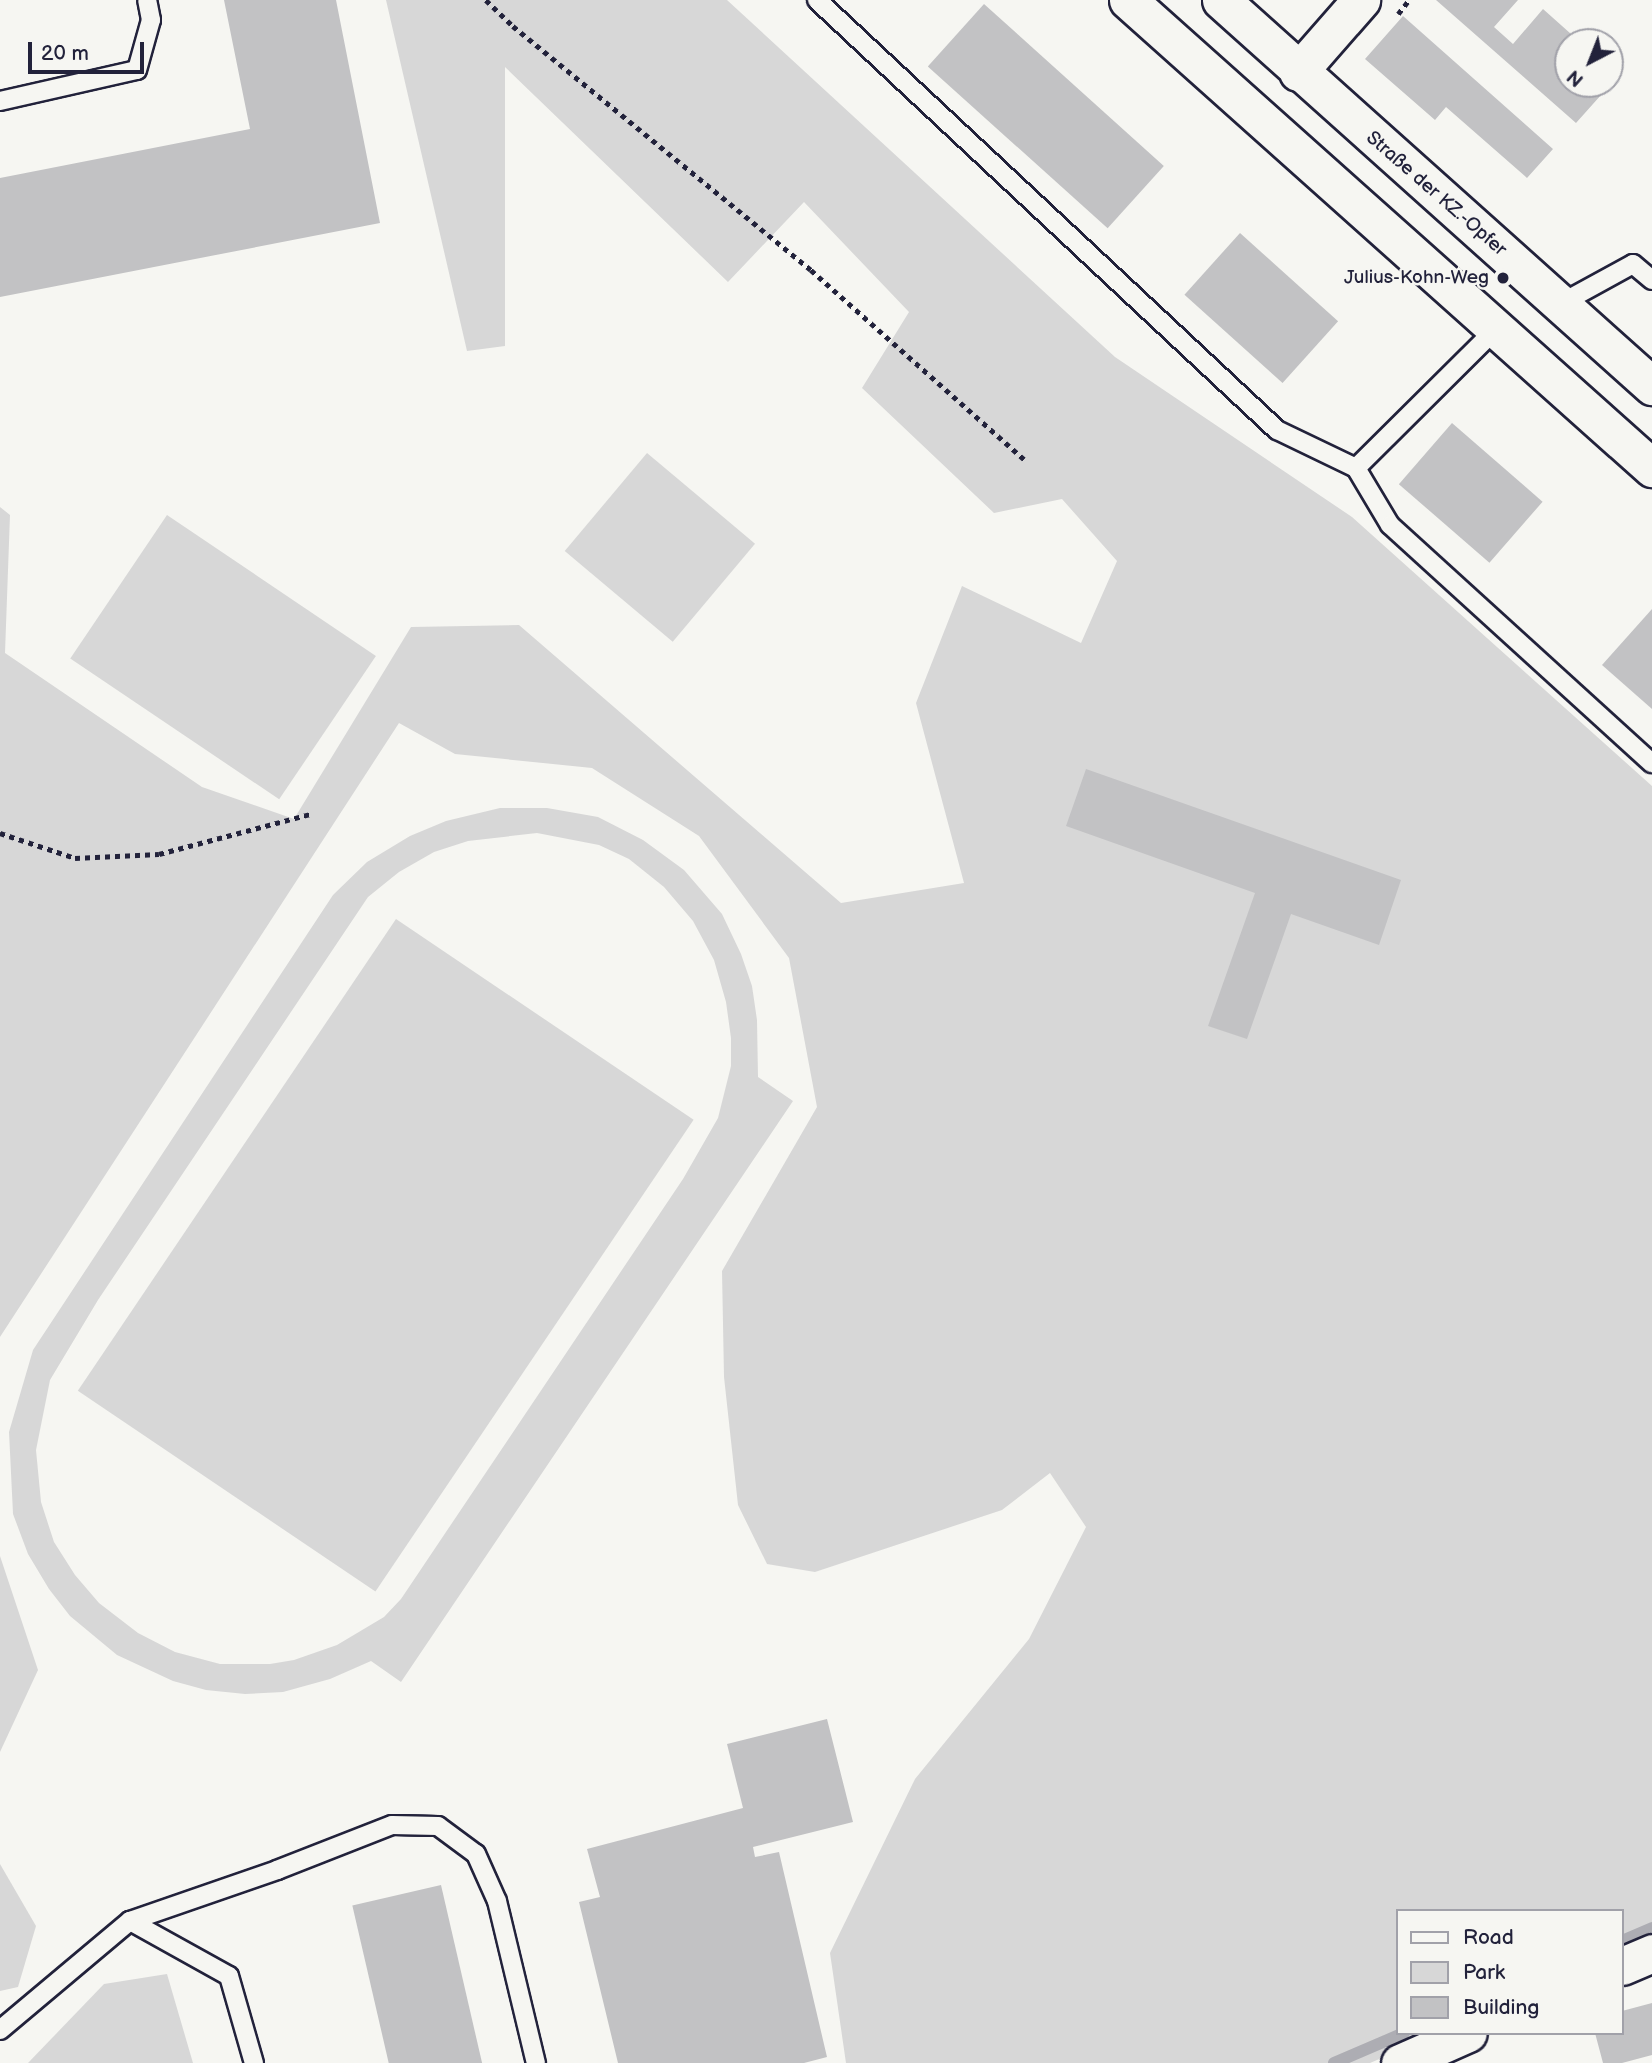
<!DOCTYPE html>
<html>
<head>
<meta charset="utf-8">
<style>
	body { margin:0 }
	#map { position:relative; width:1652px; height:2063px; overflow:hidden; background:#f6f6f2; font-family:"Balsamiq Sans",sans-serif }
	div>[style] { position:absolute }
	.green>* { inset:0; background:#d7d7d7; transform-origin:0 0 }
	.stream>* { height:12px; margin:-6px; padding:0 6px; transform-origin:6px; border-radius:6px; background:#adadb3 }
	.building>* { inset:0; background:#c2c2c4; transform-origin:0 0 }
	.path>* { height:4.5px; margin-top:-2.25px; transform-origin:0; background:repeating-linear-gradient(90deg,#22223b 0 5px,transparent 0 10px) }
	.roads { filter:drop-shadow(2px 0 #22223b) drop-shadow(-2px 0 #22223b) drop-shadow(0 2px #22223b) drop-shadow(0 -2px #22223b) }
	.service>* { height:18px; margin:-9px; padding:0 9px; transform-origin:9px; border-radius:9px; background:#f6f6f2 }
	.minor>* { height:37px; margin:-18.5px; padding:0 18.5px; transform-origin:18.5px; border-radius:18.5px; background:#f6f6f2 }
	.dots>* { width:19px; height:19px; translate:-50% -50%; box-sizing:border-box; border:4px solid #f6f6f2; border-radius:50% }
	span { translate:-50% -50%; white-space:nowrap; text-align:center; line-height:1.15; -webkit-text-stroke:5px #f6f6f2; paint-order:stroke }
	.street-label { font-size:19px; color:#22223b }
	.poi-label { font-size:19px; color:#22223b }
	.right { translate:-100% -50%; text-align:right }
	.legend { position:absolute; left:1396px; top:1909px; width:228px; height:126px; box-sizing:border-box; background:#f6f6f2; border:2px solid #a1a1a9; margin:0; padding:9px 12px; list-style:none; font-size:21px; color:#22223b }
	.legend li { display:flex; align-items:center; gap:14px; height:35px }
	.legend b { width:35px; border:2px solid #a1a1a9 }
	.north { position:absolute; left:1554px; top:28px; width:70px; height:70px; box-sizing:border-box; background:#f6f6f2; border:2px solid #a1a1a9; border-radius:50%; rotate:222deg; font-size:19px; font-weight:700; line-height:28px; text-align:center; color:#22223b }
	.north::after { content:''; display:block; margin:auto; width:24px; height:32px; background:#22223b; clip-path:polygon(50% 0,100% 100%,50% 72%,0 100%) }
	.scale { position:absolute; left:28px; top:42px; width:116px; height:32px; box-sizing:border-box; border:4px solid #22223b; border-top:0; padding-left:9px; font-size:21px; line-height:24px; white-space:nowrap; color:#22223b; -webkit-text-stroke:5px #f6f6f2; paint-order:stroke }
</style>
</head>
<body>
<div id="map">
	<div class="green">
		<i style="clip-path:polygon(386px 0,727px 0,1115px 357px,1352px 517px,1652px 786px,1652px 1944px,1622px 1956px,1622px 1911px,1398px 1911px,1398px 2033px,1440px 2033px,1370px 2063px,846px 2063px,830px 1953px,915px 1779px,1029px 1639px,1086px 1527px,1050px 1473px,1002px 1510px,815px 1572px,767px 1564px,738px 1505px,724px 1377px,722px 1271px,817px 1107px,789px 958px,699px 836px,592px 768px,455px 754px,399px 723px,0 1337px,0 507px,10px 515px,5px 653px,202px 787px,294px 819px,411px 627px,519px 625px,841px 903px,964px 883px,916px 703px,962px 586px,1081px 643px,1117px 561px,1062px 499px,994px 513px,862px 388px,909px 312px,804px 202px,728px 282px,505px 67px,505px 346px,467px 351px)"></i>
		<i style="left:647px;top:453px;width:141px;height:128px;rotate:40deg"></i>
		<i style="left:167px;top:515px;width:252px;height:173px;rotate:34deg"></i>
		<i style="clip-path:polygon(evenodd,500px 808px,547px 808px,598px 817px,643px 840px,684px 870px,722px 914px,741px 954px,752px 986px,757px 1020px,758px 1077px,793px 1101px,401px 1682px,371px 1661px,330px 1679px,283px 1692px,245px 1694px,206px 1690px,173px 1681px,117px 1655px,70px 1616px,49px 1589px,28px 1554px,13px 1514px,9px 1432px,33px 1350px,333px 895px,367px 862px,410px 836px,446px 821px,500px 808px,537px 833px,599px 845px,629px 859px,664px 887px,693px 921px,714px 960px,726px 1002px,731px 1038px,731px 1066px,718px 1118px,683px 1179px,401px 1599px,384px 1617px,337px 1645px,294px 1660px,270px 1664px,220px 1664px,175px 1652px,138px 1633px,99px 1603px,75px 1575px,54px 1542px,41px 1502px,36px 1450px,50px 1380px,98px 1300px,368px 897px,399px 872px,434px 852px,468px 841px,537px 833px)"></i>
		<i style="left:396px;top:919px;width:359px;height:569px;rotate:34deg"></i>
		<i style="clip-path:polygon(0 1556px,38px 1670px,0 1752px)"></i>
		<i style="clip-path:polygon(0 1864px,36px 1926px,18px 1987px,0 1991px)"></i>
		<i style="clip-path:polygon(167px 1974px,193px 2063px,28px 2063px,104px 1984px)"></i>
	</div>
	<div class="stream">
		<i style="left:1622px;top:1941px;width:33px;rotate:-23deg"></i>
		<i style="left:1334px;top:2063px;width:76px;rotate:-23.2deg"></i>
	</div>
	<div class="building">
		<i style="clip-path:polygon(224px 0,336px 0,380px 223px,0 297px,0 178px,250px 129px)"></i>
		<i style="clip-path:polygon(1436px 0,1518px 0,1494px 27px,1513px 44px,1543px 9px,1580px 42px,1568px 42px,1568px 84px,1610px 84px,1610px 69px,1618px 76px,1576px 123px)"></i>
		<i style="left:984px;top:4px;width:242px;height:84px;rotate:42deg"></i>
		<i style="clip-path:polygon(1403px 16px,1553px 149px,1527px 178px,1446px 107px,1435px 120px,1365px 59px)"></i>
		<i style="left:1240px;top:233px;width:132px;height:83px;rotate:42deg"></i>
		<i style="left:1452px;top:423px;width:120px;height:81px;rotate:41deg"></i>
		<i style="clip-path:polygon(1652px 609px,1652px 709px,1602px 665px)"></i>
		<i style="clip-path:polygon(1086px 769px,1401px 880px,1379px 945px,1291px 914px,1247px 1039px,1208px 1026px,1255px 893px,1066px 826px)"></i>
		<i style="clip-path:polygon(827px 1719px,853px 1822px,753px 1847px,755px 1857px,779px 1852px,827px 2057px,804px 2063px,618px 2063px,579px 1902px,600px 1897px,587px 1849px,743px 1808px,727px 1744px)"></i>
		<i style="left:441px;top:1885px;width:183px;height:91px;rotate:77deg"></i>
		<i style="clip-path:polygon(1652px 2003px,1652px 2055px,1622px 2063px,1603px 2063px,1595px 2033px,1622px 2033px,1622px 2011px)"></i>
	</div>
	<div class="path">
		<i style="left:486px;top:0;width:37px;rotate:44deg"></i>
		<i style="left:513px;top:26px;width:385px;rotate:39.3deg"></i>
		<i style="left:811px;top:270px;width:285px;rotate:41.6deg"></i>
		<i style="left:1398px;top:14px;width:18px;rotate:-52deg"></i>
		<i style="left:0;top:833px;width:79px;rotate:18.4deg"></i>
		<i style="left:75px;top:858px;width:84px;rotate:-2.7deg"></i>
		<i style="left:159px;top:854px;width:156px;rotate:-14.8deg"></i>
	</div>
	<div class="roads">
		<div class="service">
			<i style="left:817px;top:0;width:630px;rotate:43.07deg"></i>
			<i style="left:1277px;top:430px;width:88px;rotate:25.7deg"></i>
			<i style="left:1356px;top:468px;width:66px;rotate:59.2deg"></i>
			<i style="left:1390px;top:525px;width:354px;rotate:42.3deg"></i>
			<i style="left:0;top:101px;width:140px;rotate:-12.8deg"></i>
			<i style="left:137px;top:70px;width:52px;rotate:-74.4deg"></i>
			<i style="left:151px;top:20px;width:20px;rotate:-101deg"></i>
			<i style="left:1560px;top:304px;width:83px;rotate:-28.7deg"></i>
			<i style="left:1633px;top:264px;width:25px;rotate:40deg"></i>
			<i style="left:1356px;top:468px;width:197px;rotate:-44.8deg"></i>
			<i style="left:130px;top:1921px;width:113px;rotate:29.1deg"></i>
			<i style="left:229px;top:1976px;width:91px;rotate:74deg"></i>
			<i style="left:0;top:2030px;width:170px;rotate:-40deg"></i>
			<i style="left:130px;top:1921px;width:156px;rotate:-19.1deg"></i>
			<i style="left:277px;top:1870px;width:123px;rotate:-21.4deg"></i>
			<i style="left:392px;top:1825px;width:46px;rotate:1.2deg"></i>
			<i style="left:438px;top:1826px;width:47px;rotate:36.4deg"></i>
			<i style="left:476px;top:1854px;width:51px;rotate:65.9deg"></i>
			<i style="left:497px;top:1901px;width:167px;rotate:76.5deg"></i>
		</div>
		<div class="minor">
			<i style="left:1128px;top:0;width:703px;rotate:41.77deg"></i>
			<i style="left:1221px;top:0;width:579px;rotate:41.85deg"></i>
			<i style="left:1298px;top:72px;width:96px;rotate:-48.8deg"></i>
			<i style="left:1622px;top:1966px;width:33px;rotate:-23deg"></i>
			<i style="left:1400px;top:2063px;width:74px;rotate:-23.8deg"></i>
		</div>
	</div>
	<div class="dots">
		<i style="left:1503px;top:278px;background:#22223b"></i>
	</div>
	<div class="street-label">
		<span style="left:1436px;top:194px;rotate:41deg">Straße der KZ.-Opfer</span>
	</div>
	<div class="poi-label">
		<span class="right" style="left:1489px;top:278px">Julius-Kohn-Weg</span>
	</div>
	<ul class="legend">
	<li><b style="height:9px;background:#f6f6f2"></b>Road</li>
	<li><b style="height:19px;background:#d7d7d7"></b>Park</li>
	<li><b style="height:19px;background:#c2c2c4"></b>Building</li>
	</ul>
	<div class="north">N</div>
	<div class="scale">20 m</div>
</div>
</body>
</html>
